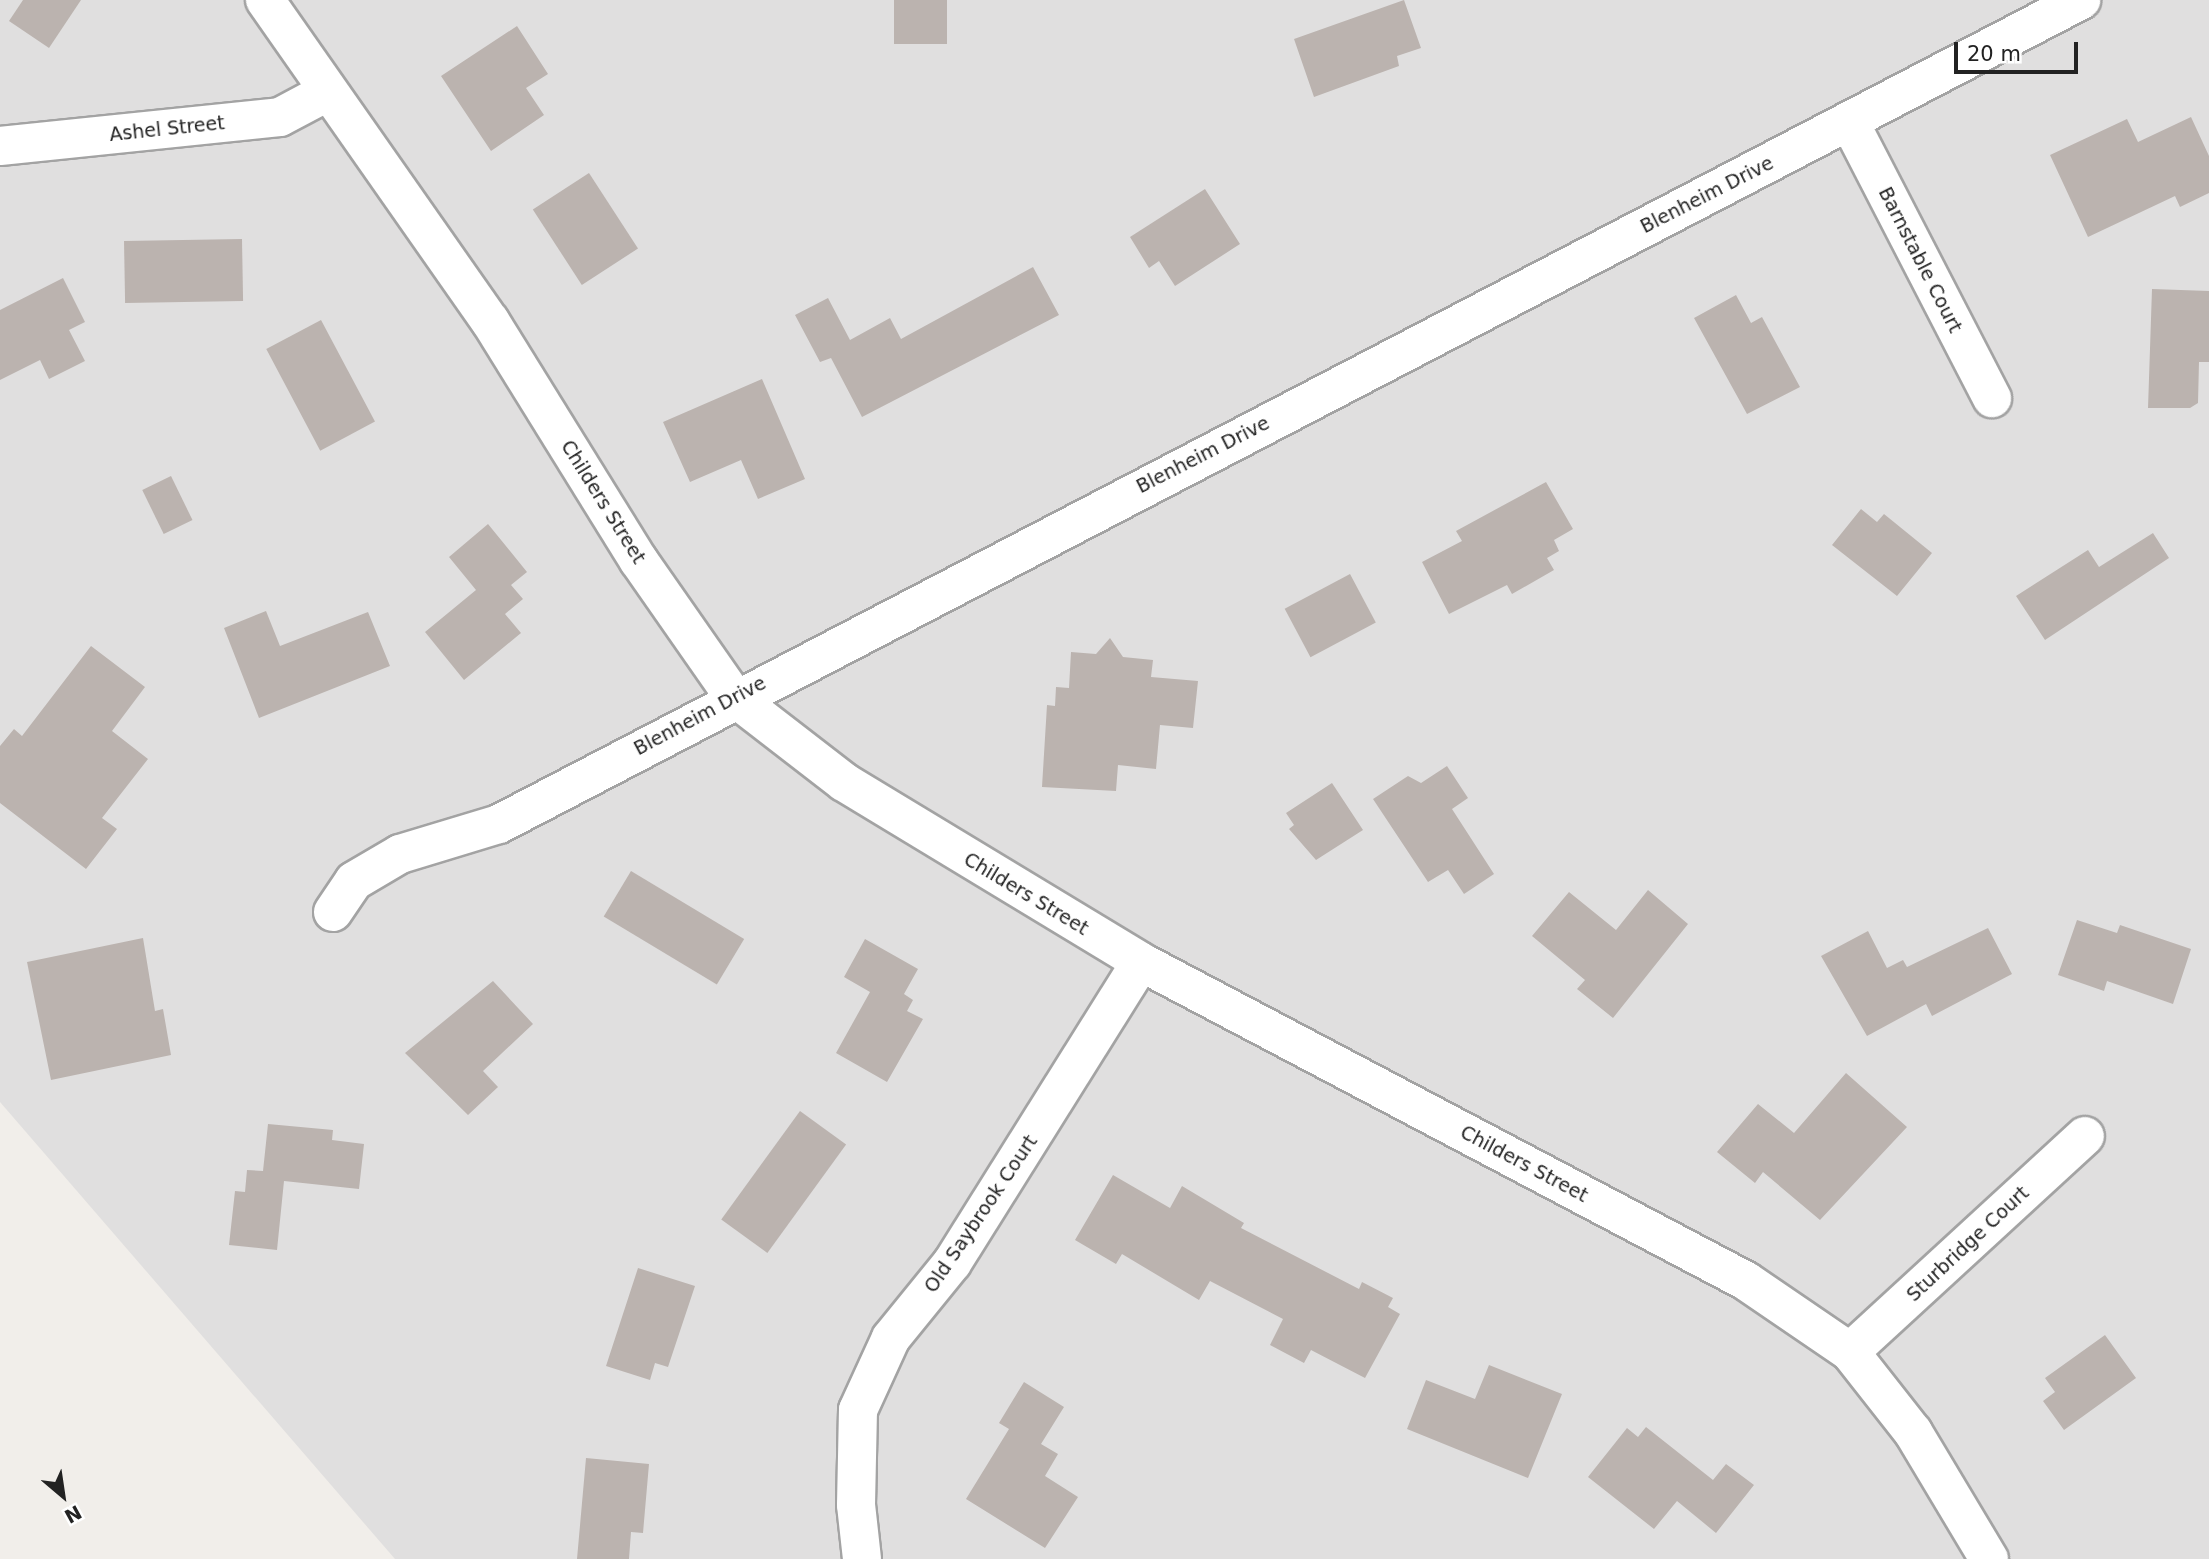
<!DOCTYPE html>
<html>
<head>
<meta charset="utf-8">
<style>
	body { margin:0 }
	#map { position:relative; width:2209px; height:1559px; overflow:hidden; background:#f1eeea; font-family:"DejaVu Sans",sans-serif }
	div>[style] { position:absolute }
	.residential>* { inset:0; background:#e0dfdf }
	.building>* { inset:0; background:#bbb3af; transform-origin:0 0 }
	.roads { filter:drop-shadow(2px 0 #a3a3a3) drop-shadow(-2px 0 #a3a3a3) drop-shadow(0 2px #a3a3a3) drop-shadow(0 -2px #a3a3a3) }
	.minor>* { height:38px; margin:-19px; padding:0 19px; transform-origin:19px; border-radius:19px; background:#fff }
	span { translate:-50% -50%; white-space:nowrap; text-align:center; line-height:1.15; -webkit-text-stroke:6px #fff; paint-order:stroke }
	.street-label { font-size:19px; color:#222 }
	.north { position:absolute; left:28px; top:1461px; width:70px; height:70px; -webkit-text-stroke:5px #fff; paint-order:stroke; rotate:151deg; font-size:19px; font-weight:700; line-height:28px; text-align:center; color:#222 }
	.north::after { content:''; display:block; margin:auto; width:24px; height:32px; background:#222; clip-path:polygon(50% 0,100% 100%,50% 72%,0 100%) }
	.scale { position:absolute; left:1954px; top:42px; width:124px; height:32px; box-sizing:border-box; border:4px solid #222; border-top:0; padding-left:9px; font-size:21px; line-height:24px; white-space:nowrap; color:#222; -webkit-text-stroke:5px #fff; paint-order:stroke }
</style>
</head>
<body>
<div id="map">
	<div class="residential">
		<i style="clip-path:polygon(0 0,2209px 0,2209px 1559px,395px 1559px,0 1102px)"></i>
	</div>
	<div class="building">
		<i style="clip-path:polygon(23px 0,81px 0,49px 48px,9px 21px)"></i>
		<i style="left:894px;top:0;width:53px;height:44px"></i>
		<i style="clip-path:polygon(1404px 0,1421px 48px,1397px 56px,1399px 66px,1314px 97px,1294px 39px)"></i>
		<i style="clip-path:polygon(517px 26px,548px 74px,526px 88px,544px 115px,491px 151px,441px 76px)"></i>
		<i style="clip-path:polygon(2191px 117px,2209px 156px,2209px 193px,2180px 207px,2175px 196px,2088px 237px,2050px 155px,2127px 119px,2138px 142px)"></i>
		<i style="left:589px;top:173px;width:90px;height:67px;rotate:57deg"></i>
		<i style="clip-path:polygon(1205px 189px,1240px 244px,1175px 286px,1159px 261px,1149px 268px,1130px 237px)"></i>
		<i style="left:242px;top:239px;width:62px;height:118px;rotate:89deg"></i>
		<i style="clip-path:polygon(1033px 267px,1059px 315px,862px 417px,831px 358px,820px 362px,795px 315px,828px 298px,850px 340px,890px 318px,901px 339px)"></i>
		<i style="clip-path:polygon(63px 278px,85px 322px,69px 330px,85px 361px,49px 379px,40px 360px,0 380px,0 310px)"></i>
		<i style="clip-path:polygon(2152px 289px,2209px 291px,2209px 362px,2199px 362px,2198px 403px,2190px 408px,2148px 408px)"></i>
		<i style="clip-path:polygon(1736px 295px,1751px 323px,1762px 317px,1800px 387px,1747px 414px,1694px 318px)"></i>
		<i style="left:321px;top:320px;width:115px;height:62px;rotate:62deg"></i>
		<i style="clip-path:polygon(762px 379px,805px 479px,758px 499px,741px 460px,690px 482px,663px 422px)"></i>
		<i style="left:171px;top:476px;width:49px;height:32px;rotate:64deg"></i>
		<i style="clip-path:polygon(1546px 482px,1573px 529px,1554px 540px,1559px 551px,1547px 558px,1554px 570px,1512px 594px,1507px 585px,1449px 614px,1422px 562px,1462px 541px,1456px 531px)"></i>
		<i style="clip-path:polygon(1861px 509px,1877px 522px,1884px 514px,1932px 553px,1897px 596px,1832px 545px)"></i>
		<i style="clip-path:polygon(488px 524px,527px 572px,511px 585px,523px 599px,505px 614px,521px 633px,464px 680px,425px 632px,476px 590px,449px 557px)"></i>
		<i style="clip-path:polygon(2153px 533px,2169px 558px,2045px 640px,2016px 596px,2088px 550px,2099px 567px)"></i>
		<i style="left:1350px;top:574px;width:55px;height:74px;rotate:62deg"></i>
		<i style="clip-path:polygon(266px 611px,280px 646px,368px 612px,390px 666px,259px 718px,224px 628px)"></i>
		<i style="clip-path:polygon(1110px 638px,1123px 657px,1153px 660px,1151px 677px,1198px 681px,1193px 728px,1160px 725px,1156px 769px,1118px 765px,1116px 791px,1042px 787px,1047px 705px,1055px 706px,1056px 687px,1069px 688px,1071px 652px,1096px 654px)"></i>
		<i style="clip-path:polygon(91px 646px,145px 687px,112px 731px,148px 759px,102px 818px,117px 829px,86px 869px,0 803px,0 746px,14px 729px,22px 736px)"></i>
		<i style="clip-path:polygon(1447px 766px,1468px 798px,1452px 809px,1494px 874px,1464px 894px,1448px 870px,1428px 882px,1373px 799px,1408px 776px,1421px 783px)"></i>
		<i style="clip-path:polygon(1332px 783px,1363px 830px,1316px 860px,1289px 829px,1294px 825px,1286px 813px)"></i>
		<i style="left:631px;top:871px;width:132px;height:53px;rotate:31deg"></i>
		<i style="clip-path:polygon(1648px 890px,1688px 924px,1613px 1018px,1577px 989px,1585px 980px,1532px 936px,1569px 892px,1616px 930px)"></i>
		<i style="clip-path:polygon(2077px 920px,2117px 933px,2120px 925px,2191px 949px,2173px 1004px,2107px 981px,2104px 991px,2058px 975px)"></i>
		<i style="clip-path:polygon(1988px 928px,2012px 974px,1932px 1016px,1926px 1004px,1867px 1036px,1821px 956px,1868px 931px,1887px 968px,1903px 960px,1907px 967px)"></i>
		<i style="clip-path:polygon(143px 938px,155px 1011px,163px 1009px,171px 1055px,51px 1080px,27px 962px)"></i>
		<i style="clip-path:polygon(865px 939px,918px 969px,904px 994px,913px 1000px,907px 1011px,923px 1019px,887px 1082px,836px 1053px,870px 992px,844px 977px)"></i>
		<i style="clip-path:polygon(493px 981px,533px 1024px,483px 1071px,498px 1087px,468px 1115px,405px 1053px)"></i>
		<i style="clip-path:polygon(1846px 1073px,1907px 1127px,1820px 1220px,1763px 1172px,1755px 1183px,1717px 1152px,1758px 1104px,1794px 1133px)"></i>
		<i style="left:800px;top:1111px;width:57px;height:134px;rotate:36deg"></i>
		<i style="clip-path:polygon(268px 1124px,333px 1130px,332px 1140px,364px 1144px,359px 1189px,284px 1181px,277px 1250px,229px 1245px,235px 1191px,245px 1192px,247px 1170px,263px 1171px)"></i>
		<i style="clip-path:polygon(1113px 1175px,1170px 1208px,1182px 1186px,1244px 1223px,1241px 1228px,1359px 1289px,1362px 1282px,1393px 1298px,1388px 1307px,1400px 1314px,1365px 1378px,1311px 1350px,1304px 1363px,1270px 1345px,1283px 1319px,1210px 1281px,1199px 1300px,1122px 1254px,1116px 1264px,1075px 1240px)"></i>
		<i style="clip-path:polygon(638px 1268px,695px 1286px,668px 1367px,655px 1363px,650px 1380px,606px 1366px)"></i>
		<i style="clip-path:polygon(2105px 1335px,2136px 1378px,2064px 1430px,2043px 1401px,2055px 1392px,2045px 1378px)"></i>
		<i style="clip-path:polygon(1489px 1365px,1562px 1394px,1528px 1478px,1407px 1429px,1426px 1380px,1475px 1399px)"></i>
		<i style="clip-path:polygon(1024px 1382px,1064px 1407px,1041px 1444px,1058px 1454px,1045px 1476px,1078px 1497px,1045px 1548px,966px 1499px,1009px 1429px,999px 1423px)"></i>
		<i style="clip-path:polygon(1646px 1427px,1713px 1480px,1726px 1464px,1754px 1485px,1716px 1533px,1677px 1501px,1654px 1529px,1588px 1477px,1627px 1428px,1638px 1437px)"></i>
		<i style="clip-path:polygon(586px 1458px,649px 1464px,643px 1533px,631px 1532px,629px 1559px,577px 1559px)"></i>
	</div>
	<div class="roads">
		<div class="minor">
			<i style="left:265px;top:0;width:392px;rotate:55deg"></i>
			<i style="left:490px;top:321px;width:282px;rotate:58.2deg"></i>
			<i style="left:639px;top:561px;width:166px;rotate:55.1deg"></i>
			<i style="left:734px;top:697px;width:139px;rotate:37.7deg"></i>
			<i style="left:844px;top:782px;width:347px;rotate:31.2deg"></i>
			<i style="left:1141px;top:962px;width:684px;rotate:27.8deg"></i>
			<i style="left:1746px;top:1281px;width:126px;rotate:34.3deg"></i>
			<i style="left:1850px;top:1352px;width:102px;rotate:51.8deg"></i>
			<i style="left:1913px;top:1432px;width:148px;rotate:59.1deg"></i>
			<i style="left:1849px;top:121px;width:312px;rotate:62.7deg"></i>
			<i style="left:0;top:146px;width:281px;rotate:-5.9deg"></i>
			<i style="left:280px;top:117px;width:53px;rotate:-28deg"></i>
			<i style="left:333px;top:912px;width:37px;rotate:-56deg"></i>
			<i style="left:354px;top:881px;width:53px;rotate:-30.4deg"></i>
			<i style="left:400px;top:854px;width:103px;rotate:-16.9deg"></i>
			<i style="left:499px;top:824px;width:1784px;rotate:-27.51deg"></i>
			<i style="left:1850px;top:1352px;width:319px;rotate:-42.6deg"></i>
			<i style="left:862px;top:1559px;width:54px;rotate:-96.3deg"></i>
			<i style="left:856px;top:1505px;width:95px;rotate:-88.8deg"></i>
			<i style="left:858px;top:1410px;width:79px;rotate:-65.4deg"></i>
			<i style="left:891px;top:1338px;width:97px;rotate:-50.9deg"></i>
			<i style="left:952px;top:1263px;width:355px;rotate:-57.9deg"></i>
		</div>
	</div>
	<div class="street-label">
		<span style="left:167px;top:129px;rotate:-6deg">Ashel Street</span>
		<span style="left:1707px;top:195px;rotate:-27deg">Blenheim Drive</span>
		<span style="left:1920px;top:260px;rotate:63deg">Barnstable Court</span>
		<span style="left:1203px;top:455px;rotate:-27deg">Blenheim Drive</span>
		<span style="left:603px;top:502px;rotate:58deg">Childers Street</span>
		<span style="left:700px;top:716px;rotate:-28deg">Blenheim Drive</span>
		<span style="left:1026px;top:894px;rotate:31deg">Childers Street</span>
		<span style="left:1524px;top:1164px;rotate:28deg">Childers Street</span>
		<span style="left:981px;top:1214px;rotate:-56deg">Old Saybrook Court</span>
		<span style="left:1968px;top:1244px;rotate:-43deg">Sturbridge Court</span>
	</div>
	<div class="north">N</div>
	<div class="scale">20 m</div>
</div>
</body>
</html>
